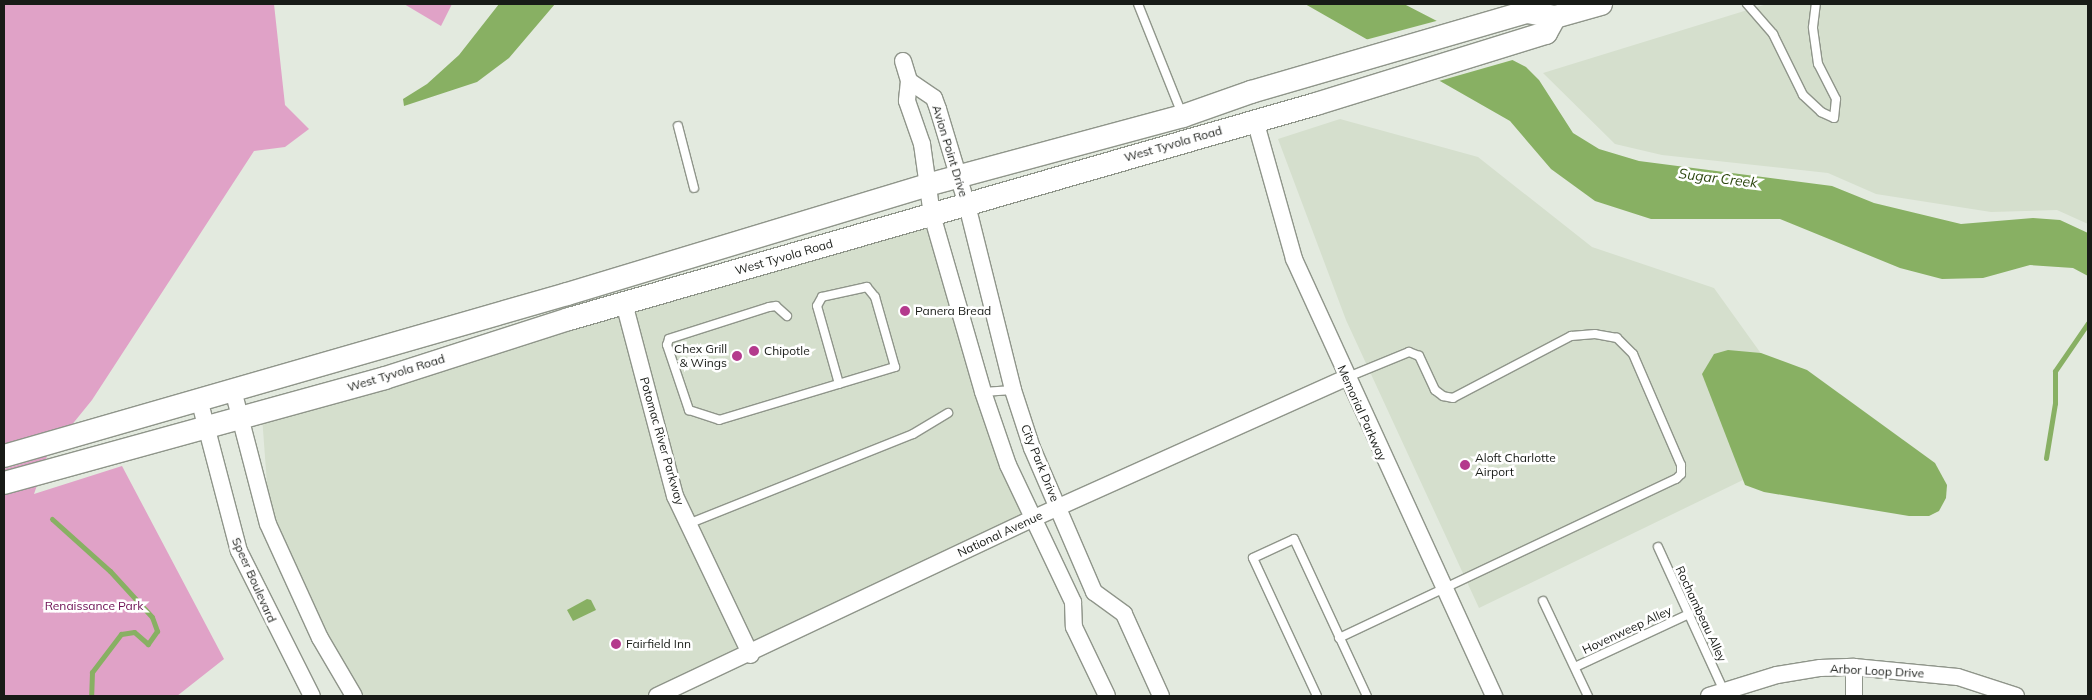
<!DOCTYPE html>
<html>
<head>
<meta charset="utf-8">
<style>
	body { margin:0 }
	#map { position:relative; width:2092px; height:700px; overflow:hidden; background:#e3eadf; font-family:Mulish,sans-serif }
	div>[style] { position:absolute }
	.built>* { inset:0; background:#d5dfcd }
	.green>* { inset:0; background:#e0a2c7 }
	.water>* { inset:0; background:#88b063 }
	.pier>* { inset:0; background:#e3eadf }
	.stream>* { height:5px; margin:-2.5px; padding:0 2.5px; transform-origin:2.5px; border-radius:2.5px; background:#88b063 }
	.roads { filter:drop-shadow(1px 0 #8f958a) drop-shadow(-1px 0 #8f958a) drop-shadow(0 1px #8f958a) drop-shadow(0 -1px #8f958a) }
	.service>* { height:8px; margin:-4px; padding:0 4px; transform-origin:4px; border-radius:4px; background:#fff }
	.minor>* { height:16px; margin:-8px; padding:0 8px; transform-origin:8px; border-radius:8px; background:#fff }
	.secondary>* { height:22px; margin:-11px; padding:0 11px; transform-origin:11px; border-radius:11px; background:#fff }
	.dots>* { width:14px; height:14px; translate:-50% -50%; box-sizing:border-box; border:2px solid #fff; border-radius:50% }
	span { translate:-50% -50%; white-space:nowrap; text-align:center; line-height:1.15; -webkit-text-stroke:5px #fff; paint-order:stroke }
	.street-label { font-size:12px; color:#181b17 }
	.poi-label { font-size:12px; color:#181b17 }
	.left { translate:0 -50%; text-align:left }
	.right { translate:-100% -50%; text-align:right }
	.park-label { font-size:12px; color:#6c0d52 }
	.water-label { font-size:14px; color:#2d4710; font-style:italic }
	.frame { position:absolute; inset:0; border:5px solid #181b17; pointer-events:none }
</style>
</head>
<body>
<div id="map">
	<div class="built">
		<i style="clip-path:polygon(1767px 4px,2088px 4px,2088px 224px,2057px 210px,1991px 212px,1876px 194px,1828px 173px,1662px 155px,1615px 144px,1543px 73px)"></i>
		<i style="clip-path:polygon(1340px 119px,1478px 157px,1592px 247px,1714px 288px,1813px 426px,1807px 449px,1479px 608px,1346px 320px,1278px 139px)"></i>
		<i style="clip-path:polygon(926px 207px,1028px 518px,651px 696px,356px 696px,270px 525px,262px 416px,622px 291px)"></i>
	</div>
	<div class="green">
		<i style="clip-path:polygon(4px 4px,274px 4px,285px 105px,309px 129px,285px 147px,254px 151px,92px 400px,49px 453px,4px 463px)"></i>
		<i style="clip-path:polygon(404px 4px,452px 4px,441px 26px)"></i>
		<i style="clip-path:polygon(47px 456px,34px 494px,122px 466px,224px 659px,177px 696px,4px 696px,4px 469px)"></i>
	</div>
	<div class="water">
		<i style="clip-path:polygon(499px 4px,555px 4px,509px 58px,477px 82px,404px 106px,403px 99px,427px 84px,459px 55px)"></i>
		<i style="clip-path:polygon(1305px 4px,1404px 4px,1526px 67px,1539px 80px,1573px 133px,1599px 149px,1639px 161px,1832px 186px,1874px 203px,1961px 224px,2033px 218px,2060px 220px,2088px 233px,2088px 276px,2073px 268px,2030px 265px,1983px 278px,1942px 279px,1900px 268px,1780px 219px,1651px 219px,1595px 201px,1551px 169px,1510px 121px)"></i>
		<i style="clip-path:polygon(1728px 350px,1761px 353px,1807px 370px,1935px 463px,1947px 485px,1946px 498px,1939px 511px,1929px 516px,1909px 516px,1764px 492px,1745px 485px,1702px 374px,1714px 354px)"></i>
		<i style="clip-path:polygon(587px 599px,591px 600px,596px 610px,573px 621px,567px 610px)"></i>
	</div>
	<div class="pier">
		<i style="clip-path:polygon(1440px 20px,1516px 59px,1439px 81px,1365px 40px)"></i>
	</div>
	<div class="stream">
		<i style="left:2046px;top:458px;width:56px;rotate:-80.7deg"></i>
		<i style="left:2055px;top:403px;width:32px;rotate:-90deg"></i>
		<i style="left:2055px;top:371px;width:58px;rotate:-55.5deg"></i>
		<i style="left:52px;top:519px;width:78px;rotate:41.9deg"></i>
		<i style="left:110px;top:571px;width:62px;rotate:47.6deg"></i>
		<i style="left:152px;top:617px;width:15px;rotate:70deg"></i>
		<i style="left:157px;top:631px;width:16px;rotate:125deg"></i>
		<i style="left:148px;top:644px;width:18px;rotate:-139deg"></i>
		<i style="left:134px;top:632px;width:13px;rotate:171deg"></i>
		<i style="left:121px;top:634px;width:48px;rotate:127.3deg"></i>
		<i style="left:92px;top:672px;width:24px;rotate:92deg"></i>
	</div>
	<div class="roads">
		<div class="service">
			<i style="left:1138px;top:4px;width:118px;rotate:68.2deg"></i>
			<i style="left:1747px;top:4px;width:40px;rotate:49deg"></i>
			<i style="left:1773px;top:34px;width:68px;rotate:63.8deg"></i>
			<i style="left:1803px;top:95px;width:25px;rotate:43deg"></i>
			<i style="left:1821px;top:112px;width:14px;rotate:25deg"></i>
			<i style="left:1834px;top:118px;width:19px;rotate:-84deg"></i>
			<i style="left:1836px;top:99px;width:39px;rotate:-117deg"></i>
			<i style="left:1818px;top:64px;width:37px;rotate:-98deg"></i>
			<i style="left:1813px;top:27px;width:23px;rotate:-83deg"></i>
			<i style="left:678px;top:126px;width:64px;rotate:75.5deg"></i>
			<i style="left:787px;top:316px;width:15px;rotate:-138deg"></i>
			<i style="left:776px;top:306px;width:7px;rotate:172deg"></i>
			<i style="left:769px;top:307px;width:105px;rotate:162.3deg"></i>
			<i style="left:669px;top:339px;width:6px;rotate:108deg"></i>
			<i style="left:667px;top:345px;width:69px;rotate:71.3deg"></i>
			<i style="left:689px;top:410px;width:32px;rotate:18deg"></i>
			<i style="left:719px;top:420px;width:184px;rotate:-16.8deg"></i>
			<i style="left:895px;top:367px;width:73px;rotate:-105.9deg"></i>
			<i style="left:875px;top:297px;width:13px;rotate:-129deg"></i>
			<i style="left:867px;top:287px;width:46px;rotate:167.5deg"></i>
			<i style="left:822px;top:297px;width:10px;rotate:119deg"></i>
			<i style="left:817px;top:306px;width:81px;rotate:74.2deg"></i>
			<i style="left:983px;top:392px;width:30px;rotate:-4deg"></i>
			<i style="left:688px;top:524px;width:242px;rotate:-21.8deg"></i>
			<i style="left:913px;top:434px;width:41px;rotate:-31deg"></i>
			<i style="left:1658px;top:547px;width:158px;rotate:65.4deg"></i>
			<i style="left:1543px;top:601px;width:105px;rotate:64.7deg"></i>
			<i style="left:1339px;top:638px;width:373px;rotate:-25.3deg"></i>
			<i style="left:1676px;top:479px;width:7px;rotate:-45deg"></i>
			<i style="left:1681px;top:474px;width:9px;rotate:-90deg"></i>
			<i style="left:1681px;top:465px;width:121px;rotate:-113.4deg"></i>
			<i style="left:1633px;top:354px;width:23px;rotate:-135deg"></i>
			<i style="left:1617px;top:338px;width:22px;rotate:-170deg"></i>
			<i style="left:1595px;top:334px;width:24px;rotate:175deg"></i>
			<i style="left:1571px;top:336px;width:133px;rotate:152.3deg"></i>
			<i style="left:1453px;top:398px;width:10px;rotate:-169deg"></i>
			<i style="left:1443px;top:396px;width:10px;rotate:-143deg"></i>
			<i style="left:1435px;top:390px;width:38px;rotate:-115deg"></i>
			<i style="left:1419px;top:356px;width:11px;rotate:-158deg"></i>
			<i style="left:1409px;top:352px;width:66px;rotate:157.7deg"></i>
			<i style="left:1575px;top:667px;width:126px;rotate:-24.9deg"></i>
			<i style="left:1317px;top:696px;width:152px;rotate:-114.9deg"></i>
			<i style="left:1253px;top:558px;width:45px;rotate:-24.9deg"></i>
			<i style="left:1294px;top:539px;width:173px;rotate:65.1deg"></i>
		</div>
		<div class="minor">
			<i style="left:903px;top:61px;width:21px;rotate:73deg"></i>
			<i style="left:909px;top:81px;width:20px;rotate:96deg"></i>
			<i style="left:907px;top:101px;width:46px;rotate:70.8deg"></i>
			<i style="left:922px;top:144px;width:72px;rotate:82deg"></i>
			<i style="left:932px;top:215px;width:184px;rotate:73.9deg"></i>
			<i style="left:983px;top:392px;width:77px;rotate:71.1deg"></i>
			<i style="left:1008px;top:465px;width:152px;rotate:64.6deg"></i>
			<i style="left:1073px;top:602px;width:25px;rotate:88deg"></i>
			<i style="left:1074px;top:627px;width:76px;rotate:64.4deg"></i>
			<i style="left:909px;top:81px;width:30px;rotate:34deg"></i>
			<i style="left:934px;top:98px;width:12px;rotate:70deg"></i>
			<i style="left:938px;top:109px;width:100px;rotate:73.2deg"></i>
			<i style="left:967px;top:205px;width:191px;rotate:76deg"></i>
			<i style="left:1013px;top:390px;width:61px;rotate:71.9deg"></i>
			<i style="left:1032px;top:448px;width:157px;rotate:66.7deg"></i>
			<i style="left:1094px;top:592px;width:37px;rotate:36deg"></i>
			<i style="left:1124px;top:614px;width:90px;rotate:65.7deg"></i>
			<i style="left:1255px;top:120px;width:144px;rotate:74.3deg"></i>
			<i style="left:1294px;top:259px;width:481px;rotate:65.4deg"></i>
			<i style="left:624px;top:303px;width:200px;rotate:75.2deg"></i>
			<i style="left:675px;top:496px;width:176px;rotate:64.5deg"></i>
			<i style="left:233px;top:390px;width:138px;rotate:75.4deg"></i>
			<i style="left:268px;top:524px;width:125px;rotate:65.5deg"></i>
			<i style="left:320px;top:638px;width:67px;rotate:59.6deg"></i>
			<i style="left:199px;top:399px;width:157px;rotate:75.3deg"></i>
			<i style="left:239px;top:551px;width:162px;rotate:63.3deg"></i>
			<i style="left:1854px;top:667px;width:29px;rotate:90deg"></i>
			<i style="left:657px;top:696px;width:415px;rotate:-25.3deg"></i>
			<i style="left:1032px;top:519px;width:344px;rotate:-24.2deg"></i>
			<i style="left:1709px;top:696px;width:71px;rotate:-17.2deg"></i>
			<i style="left:1777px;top:675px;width:44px;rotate:-9.2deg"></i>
			<i style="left:1820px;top:668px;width:34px;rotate:-2deg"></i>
			<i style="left:1854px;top:667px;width:104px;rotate:5.5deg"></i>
			<i style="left:1958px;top:677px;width:61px;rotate:18.1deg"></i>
		</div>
		<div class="secondary">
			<i style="left:4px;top:456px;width:586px;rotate:-16.05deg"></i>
			<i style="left:567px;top:294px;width:376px;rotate:-16.8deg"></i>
			<i style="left:927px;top:185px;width:265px;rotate:-15.1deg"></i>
			<i style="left:1183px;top:116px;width:72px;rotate:-19.4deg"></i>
			<i style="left:1251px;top:92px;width:287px;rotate:-16.2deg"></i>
			<i style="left:1527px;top:12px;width:28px;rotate:10deg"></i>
			<i style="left:1555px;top:17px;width:48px;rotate:-15.8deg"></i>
			<i style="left:4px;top:483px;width:395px;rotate:-15.4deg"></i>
			<i style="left:385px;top:378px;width:193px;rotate:-17.8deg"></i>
			<i style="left:569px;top:319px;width:777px;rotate:-16.06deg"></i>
			<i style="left:1316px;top:104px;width:241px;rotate:-17.2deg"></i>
			<i style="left:1546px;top:33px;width:18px;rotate:-61deg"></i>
		</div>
	</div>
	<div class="dots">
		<i style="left:905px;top:311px;background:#b43a8d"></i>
		<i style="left:754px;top:351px;background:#b43a8d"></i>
		<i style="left:737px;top:356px;background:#b43a8d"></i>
		<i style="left:1465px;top:465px;background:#b43a8d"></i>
		<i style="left:616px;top:644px;background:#b43a8d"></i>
	</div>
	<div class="street-label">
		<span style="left:1173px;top:144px;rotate:-16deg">West Tyvola Road</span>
		<span style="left:950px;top:151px;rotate:73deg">Avion Point Drive</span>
		<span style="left:784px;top:257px;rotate:-16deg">West Tyvola Road</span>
		<span style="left:396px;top:373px;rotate:-17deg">West Tyvola Road</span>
		<span style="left:1362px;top:413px;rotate:66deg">Memorial Parkway</span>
		<span style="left:662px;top:441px;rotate:74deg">Potomac River Parkway</span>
		<span style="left:1040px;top:463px;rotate:68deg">City Park Drive</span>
		<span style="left:1000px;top:534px;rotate:-25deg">National Avenue</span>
		<span style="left:254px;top:580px;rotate:66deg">Speer Boulevard</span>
		<span style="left:1701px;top:614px;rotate:65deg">Rochambeau Alley</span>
		<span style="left:1627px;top:630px;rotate:-25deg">Hovenweep Alley</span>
		<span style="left:1877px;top:671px;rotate:3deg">Arbor Loop Drive</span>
	</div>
	<div class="poi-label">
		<span class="left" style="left:915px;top:311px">Panera Bread</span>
		<span class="right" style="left:727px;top:356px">Chex Grill<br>&amp; Wings</span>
		<span class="left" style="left:764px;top:351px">Chipotle</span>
		<span class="left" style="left:1475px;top:465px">Aloft Charlotte<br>Airport</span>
		<span class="left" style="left:626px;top:644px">Fairfield Inn</span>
	</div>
	<div class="park-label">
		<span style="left:94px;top:606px">Renaissance Park</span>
	</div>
	<div class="water-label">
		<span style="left:1718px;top:178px;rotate:7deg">Sugar Creek</span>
	</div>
	<div class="frame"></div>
</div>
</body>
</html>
